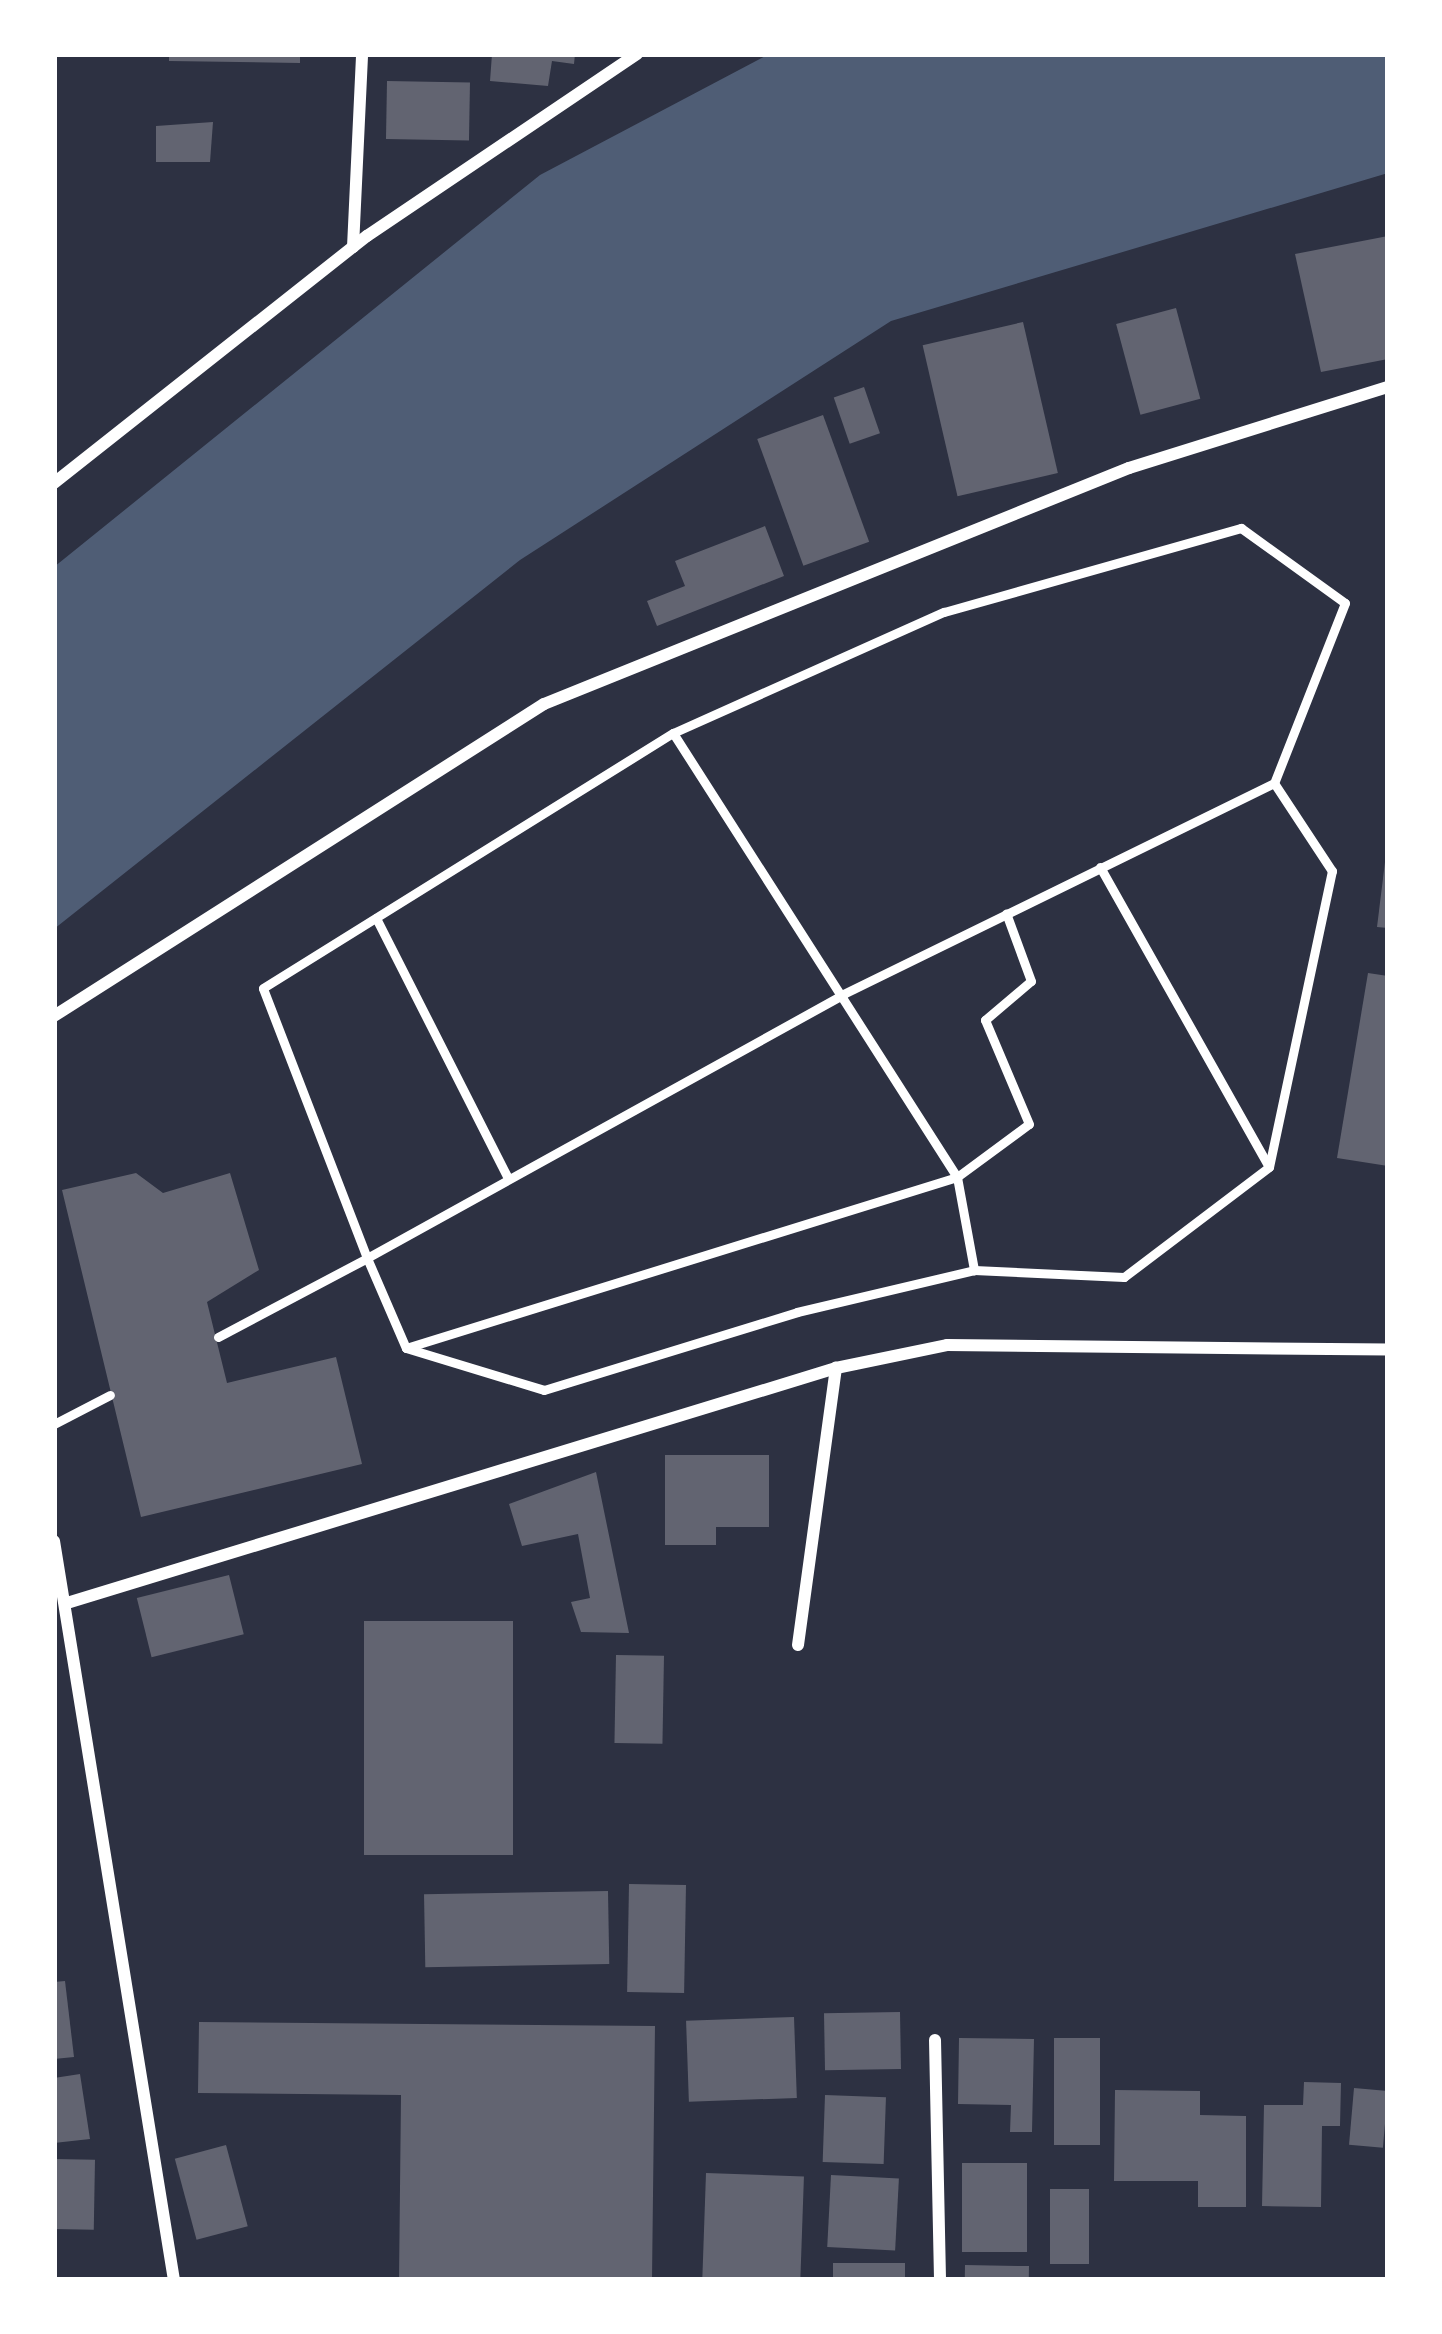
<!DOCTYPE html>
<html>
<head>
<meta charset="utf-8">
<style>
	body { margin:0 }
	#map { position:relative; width:1442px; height:2334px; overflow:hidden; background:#2d3142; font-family:Commissioner,sans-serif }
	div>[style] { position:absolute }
	.water>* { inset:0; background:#4f5d75 }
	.building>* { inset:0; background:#626471; transform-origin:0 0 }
	.service>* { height:9px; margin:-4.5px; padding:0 4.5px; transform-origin:4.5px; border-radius:4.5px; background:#fff }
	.minor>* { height:12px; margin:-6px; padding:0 6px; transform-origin:6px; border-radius:6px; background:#fff }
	span { translate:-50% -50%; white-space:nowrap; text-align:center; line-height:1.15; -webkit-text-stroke:10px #fff; paint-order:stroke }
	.frame { position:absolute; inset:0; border:57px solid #fff; pointer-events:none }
</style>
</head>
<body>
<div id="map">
	<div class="water">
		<i style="clip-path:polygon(769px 54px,1388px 54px,1388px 173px,891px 321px,520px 560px,54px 929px,54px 567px,540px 175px)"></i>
	</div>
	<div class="building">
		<i style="clip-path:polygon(169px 54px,300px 54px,300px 63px,169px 61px)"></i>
		<i style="clip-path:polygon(492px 54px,575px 54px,574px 64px,552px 61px,548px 86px,490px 81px)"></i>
		<i style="left:387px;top:81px;width:83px;height:58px;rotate:1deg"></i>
		<i style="clip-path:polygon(213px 122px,210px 162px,156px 162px,156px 126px)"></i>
		<i style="clip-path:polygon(1388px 236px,1388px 359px,1321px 372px,1295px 254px)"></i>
		<i style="left:1176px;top:308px;width:94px;height:62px;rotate:75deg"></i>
		<i style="left:1023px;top:322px;width:155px;height:103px;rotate:77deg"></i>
		<i style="left:864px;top:387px;width:49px;height:32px;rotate:71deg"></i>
		<i style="left:823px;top:415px;width:135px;height:70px;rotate:70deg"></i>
		<i style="clip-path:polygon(765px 526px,784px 576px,657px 626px,647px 601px,685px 586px,675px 561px)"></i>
		<i style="clip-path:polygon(1385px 862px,1388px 862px,1388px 928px,1377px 927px)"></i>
		<i style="clip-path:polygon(1368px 973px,1388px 976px,1388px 1166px,1337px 1158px)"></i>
		<i style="clip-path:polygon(136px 1173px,163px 1193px,230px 1173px,259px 1270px,207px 1302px,227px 1383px,336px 1357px,362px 1464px,141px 1517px,62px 1190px)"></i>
		<i style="clip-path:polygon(665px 1455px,769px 1455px,769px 1527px,716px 1527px,716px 1545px,665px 1545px)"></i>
		<i style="clip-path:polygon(596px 1472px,629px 1633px,581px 1632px,571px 1602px,590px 1598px,578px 1534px,522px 1546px,509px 1504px)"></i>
		<i style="left:229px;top:1575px;width:61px;height:95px;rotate:76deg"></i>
		<i style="left:364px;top:1621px;width:149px;height:234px"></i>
		<i style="left:616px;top:1655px;width:48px;height:88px;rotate:1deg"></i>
		<i style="left:629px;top:1884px;width:57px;height:108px;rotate:1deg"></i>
		<i style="left:608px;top:1891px;width:73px;height:184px;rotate:89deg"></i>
		<i style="clip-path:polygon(65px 1981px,74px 2057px,54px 2059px,54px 1982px)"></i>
		<i style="left:900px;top:2012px;width:57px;height:76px;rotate:89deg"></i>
		<i style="left:794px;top:2017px;width:81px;height:108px;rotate:88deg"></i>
		<i style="clip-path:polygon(199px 2022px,655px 2026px,652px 2280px,399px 2280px,401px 2095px,198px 2093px)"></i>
		<i style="clip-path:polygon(959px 2038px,1034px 2039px,1032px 2132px,1010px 2132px,1011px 2105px,958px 2104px)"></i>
		<i style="left:1054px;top:2038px;width:46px;height:107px"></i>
		<i style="clip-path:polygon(80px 2074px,90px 2139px,54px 2143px,54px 2078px)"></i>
		<i style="clip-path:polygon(1304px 2082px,1341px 2083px,1340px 2126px,1322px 2126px,1321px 2207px,1262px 2206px,1264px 2105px,1303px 2105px)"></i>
		<i style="left:1354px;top:2088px;width:34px;height:57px;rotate:5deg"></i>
		<i style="clip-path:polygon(1115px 2090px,1200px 2091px,1200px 2115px,1246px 2116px,1246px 2207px,1198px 2207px,1198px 2181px,1114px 2181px)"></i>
		<i style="left:825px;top:2095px;width:61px;height:67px;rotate:2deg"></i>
		<i style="left:226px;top:2145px;width:84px;height:53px;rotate:75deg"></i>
		<i style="left:54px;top:2159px;width:41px;height:70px;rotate:1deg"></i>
		<i style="left:962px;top:2163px;width:65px;height:89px"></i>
		<i style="left:706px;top:2173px;width:98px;height:107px;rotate:2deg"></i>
		<i style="left:831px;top:2175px;width:68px;height:72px;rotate:3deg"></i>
		<i style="left:1050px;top:2189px;width:39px;height:75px"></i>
		<i style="left:833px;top:2263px;width:72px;height:17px"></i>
		<i style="left:965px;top:2265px;width:64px;height:15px;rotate:1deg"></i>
	</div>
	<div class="service">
		<i style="left:1241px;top:528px;width:128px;rotate:35.8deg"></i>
		<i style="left:1345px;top:603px;width:193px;rotate:111.5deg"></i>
		<i style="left:1274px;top:783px;width:479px;rotate:153.9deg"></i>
		<i style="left:844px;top:994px;width:545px;rotate:151.04deg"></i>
		<i style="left:367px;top:1258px;width:289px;rotate:-111.1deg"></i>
		<i style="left:263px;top:988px;width:483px;rotate:-31.9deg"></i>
		<i style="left:673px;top:733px;width:297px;rotate:-24.1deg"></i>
		<i style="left:944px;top:612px;width:309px;rotate:-15.8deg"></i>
		<i style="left:673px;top:733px;width:527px;rotate:57.4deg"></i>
		<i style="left:957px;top:1177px;width:89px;rotate:-36.4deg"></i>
		<i style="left:1029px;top:1124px;width:113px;rotate:-112.9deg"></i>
		<i style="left:985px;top:1020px;width:60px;rotate:-40.3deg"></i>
		<i style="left:1031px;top:981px;width:72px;rotate:-110.2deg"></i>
		<i style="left:1100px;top:867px;width:344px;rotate:60.6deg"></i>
		<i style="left:376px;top:918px;width:292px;rotate:63.1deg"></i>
		<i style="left:218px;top:1337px;width:169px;rotate:-27.9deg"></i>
		<i style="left:367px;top:1258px;width:98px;rotate:66.6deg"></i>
		<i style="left:406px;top:1348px;width:577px;rotate:-17.24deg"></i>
		<i style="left:957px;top:1177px;width:95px;rotate:79.6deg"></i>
		<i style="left:974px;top:1270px;width:150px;rotate:2.7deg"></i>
		<i style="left:1124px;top:1277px;width:182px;rotate:-37.2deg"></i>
		<i style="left:1269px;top:1167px;width:303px;rotate:-78deg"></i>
		<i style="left:1332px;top:871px;width:105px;rotate:-123.4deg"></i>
		<i style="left:406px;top:1348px;width:144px;rotate:16.9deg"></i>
		<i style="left:544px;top:1390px;width:265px;rotate:-17.1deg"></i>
		<i style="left:797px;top:1312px;width:182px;rotate:-13.3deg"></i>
		<i style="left:54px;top:1424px;width:63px;rotate:-27.4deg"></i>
	</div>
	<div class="minor">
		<i style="left:353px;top:247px;width:193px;rotate:-87.3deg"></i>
		<i style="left:54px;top:483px;width:399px;rotate:-38.3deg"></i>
		<i style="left:367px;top:236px;width:326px;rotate:-34deg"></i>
		<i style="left:54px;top:1016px;width:581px;rotate:-32.49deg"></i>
		<i style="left:544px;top:704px;width:631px;rotate:-21.97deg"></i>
		<i style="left:1129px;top:468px;width:271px;rotate:-17.4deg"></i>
		<i style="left:54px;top:1541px;width:749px;rotate:80.78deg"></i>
		<i style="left:67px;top:1603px;width:804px;rotate:-16.99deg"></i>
		<i style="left:836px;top:1368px;width:113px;rotate:-11.7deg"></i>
		<i style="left:947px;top:1345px;width:441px;rotate:0.6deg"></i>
		<i style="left:798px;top:1645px;width:280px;rotate:-82.2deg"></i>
		<i style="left:935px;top:2040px;width:240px;rotate:88.8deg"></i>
	</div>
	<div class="frame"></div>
</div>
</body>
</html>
